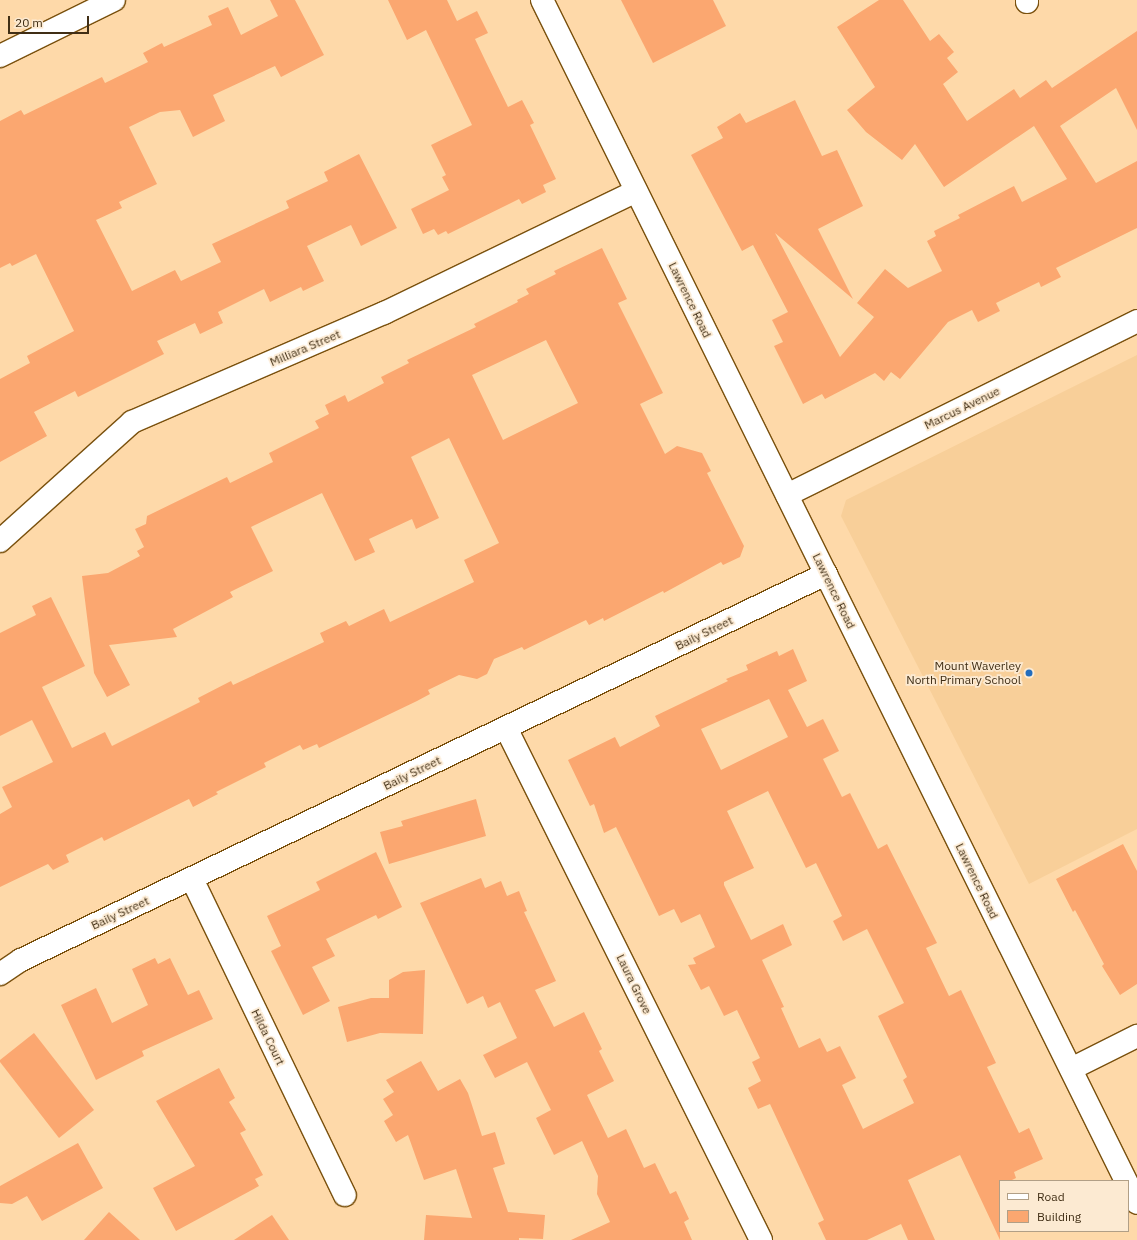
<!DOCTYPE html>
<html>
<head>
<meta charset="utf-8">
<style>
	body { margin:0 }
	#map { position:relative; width:1137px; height:1240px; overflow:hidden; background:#fed9a9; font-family:"IBM Plex Sans",sans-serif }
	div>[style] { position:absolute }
	.built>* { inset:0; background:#f8cf99 }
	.building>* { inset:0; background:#fba770 }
	.roads { filter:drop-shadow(1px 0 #7a510e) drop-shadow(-1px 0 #7a510e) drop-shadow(0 1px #7a510e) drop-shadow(0 -1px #7a510e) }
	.minor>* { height:22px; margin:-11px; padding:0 11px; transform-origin:11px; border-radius:11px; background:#fff }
	.dots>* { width:11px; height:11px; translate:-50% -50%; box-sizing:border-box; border:2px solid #fcead2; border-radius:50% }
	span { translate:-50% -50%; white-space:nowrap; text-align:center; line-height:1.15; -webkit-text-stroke:3.5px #fcead2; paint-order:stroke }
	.street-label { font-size:12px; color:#402e15 }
	.poi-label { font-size:12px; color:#402e15 }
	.right { translate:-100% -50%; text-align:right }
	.legend { position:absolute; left:999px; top:1180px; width:130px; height:52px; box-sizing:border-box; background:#fcead2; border:1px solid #b19f86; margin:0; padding:5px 7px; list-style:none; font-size:12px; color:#402e15 }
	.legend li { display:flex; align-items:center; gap:8px; height:20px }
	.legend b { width:20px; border:1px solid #b19f86 }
	.scale { position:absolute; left:8px; top:16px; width:81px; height:18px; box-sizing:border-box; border:2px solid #402e15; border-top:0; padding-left:5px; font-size:12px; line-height:14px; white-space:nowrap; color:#402e15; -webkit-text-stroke:3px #fcead2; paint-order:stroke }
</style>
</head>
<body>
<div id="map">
	<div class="built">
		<i style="clip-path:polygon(1137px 355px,1137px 829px,1029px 884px,841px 516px,846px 500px)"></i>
	</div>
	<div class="building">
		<i style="clip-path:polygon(270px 0,295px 0,324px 55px,281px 77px,275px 66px,213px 95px,225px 121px,193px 137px,180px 110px,160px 112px,129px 127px,157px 184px,119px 202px,122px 208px,96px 220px,132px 291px,175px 270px,181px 281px,221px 262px,212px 244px,289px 208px,286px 201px,328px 181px,324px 172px,359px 154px,397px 228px,361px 246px,351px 225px,307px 246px,324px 281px,303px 291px,301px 287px,270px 302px,264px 289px,218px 312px,223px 323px,200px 334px,195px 323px,157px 341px,164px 354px,78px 397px,75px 391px,34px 412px,47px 436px,0 462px,0 379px,30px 363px,27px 356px,74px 331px,36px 254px,12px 266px,10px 263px,0 268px,0 121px,21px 110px,24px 115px,102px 77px,105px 83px,148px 62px,143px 53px,162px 43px,164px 47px,212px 25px,208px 16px,228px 7px,241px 35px,278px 16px)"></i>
		<i style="clip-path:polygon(388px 0,447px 0,457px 21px,477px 11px,488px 33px,475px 39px,485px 60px,508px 107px,522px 100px,534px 123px,530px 125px,556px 179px,543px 185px,546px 192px,522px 204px,519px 199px,448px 234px,446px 231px,438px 235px,434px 229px,423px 234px,411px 209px,449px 190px,442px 177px,446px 175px,431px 145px,472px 125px,426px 30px,407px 40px)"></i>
		<i style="clip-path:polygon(621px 0,713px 0,726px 26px,653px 63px)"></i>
		<i style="clip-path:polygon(879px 0,903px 0,930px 41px,939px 34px,954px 52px,947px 58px,958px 72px,943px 84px,967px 121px,1014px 89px,1020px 98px,1046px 80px,1052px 88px,1137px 31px,1137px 130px,1116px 88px,1060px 126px,1096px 183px,1137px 161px,1137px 228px,1056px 268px,1061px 277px,1041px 287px,1039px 282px,996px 303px,1000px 311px,978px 322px,972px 310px,948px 322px,900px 379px,891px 372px,884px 381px,875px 373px,825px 399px,822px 394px,803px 404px,774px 346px,783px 342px,772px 320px,788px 312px,753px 245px,742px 251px,691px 155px,723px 138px,717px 127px,740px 113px,746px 123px,795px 100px,822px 156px,837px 150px,863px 206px,818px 229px,853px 299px,775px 233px,840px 357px,874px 317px,857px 303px,885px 269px,908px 288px,942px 271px,927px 241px,936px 236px,934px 231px,960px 218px,958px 215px,1014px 186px,1022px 202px,1067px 179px,1034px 126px,944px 187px,915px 144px,902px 160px,866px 132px,847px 110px,875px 87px,837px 27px)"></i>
		<i style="clip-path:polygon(evenodd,602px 248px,627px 299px,618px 303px,663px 393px,640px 404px,665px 454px,677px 446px,702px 453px,711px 471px,707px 473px,744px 546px,740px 557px,723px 565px,721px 562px,664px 593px,663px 591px,604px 621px,603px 618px,589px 625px,586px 620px,524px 650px,522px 647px,494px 659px,487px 674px,477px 679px,459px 675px,428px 690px,430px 694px,417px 701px,319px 748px,317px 744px,303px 750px,300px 745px,264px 763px,266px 767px,216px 792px,218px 794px,193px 807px,189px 799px,104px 841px,102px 837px,66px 855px,69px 862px,53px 870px,48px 864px,0 887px,0 814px,12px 807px,2px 787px,53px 762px,32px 720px,0 736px,0 633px,36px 615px,32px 606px,51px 597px,85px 666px,42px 687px,72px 748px,105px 732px,112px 746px,200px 702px,198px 698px,231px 681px,233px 685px,324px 642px,320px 633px,346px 621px,349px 626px,384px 609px,390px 622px,474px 582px,464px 560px,499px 543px,449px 438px,411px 457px,439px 518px,416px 529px,412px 519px,369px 539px,375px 552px,355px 561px,322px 493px,251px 527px,273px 571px,230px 592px,233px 597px,173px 629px,177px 637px,109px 645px,130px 685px,107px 697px,94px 673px,82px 576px,108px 573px,140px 556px,137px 551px,144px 547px,135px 529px,146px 524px,147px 516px,227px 477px,230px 483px,273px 462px,269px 453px,319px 428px,315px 421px,329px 414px,325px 405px,345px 395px,348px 402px,384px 383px,381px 377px,409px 363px,407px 360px,476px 327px,474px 324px,518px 302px,517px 300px,529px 294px,526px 289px,556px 274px,554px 271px,602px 248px,546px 340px,578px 403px,503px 440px,472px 375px,546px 340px)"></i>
		<i style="clip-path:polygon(evenodd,793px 649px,807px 681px,788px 690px,807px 727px,823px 719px,839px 751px,823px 759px,842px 797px,850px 793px,878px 849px,887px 844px,937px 943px,926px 948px,949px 996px,961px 990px,996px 1063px,987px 1067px,1019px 1133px,1029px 1128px,1043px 1159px,1014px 1172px,1016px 1178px,1010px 1181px,1000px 1181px,1000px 1240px,960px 1155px,908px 1180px,935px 1240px,908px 1240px,901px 1224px,867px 1240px,826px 1240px,818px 1223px,824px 1220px,770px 1104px,758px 1109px,748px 1088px,761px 1081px,752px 1062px,760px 1058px,737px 1010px,724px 1016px,709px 986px,701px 990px,688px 965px,696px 964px,693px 958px,715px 947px,700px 914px,681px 923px,674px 909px,659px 916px,616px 827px,604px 833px,594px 804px,590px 806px,568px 760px,615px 737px,620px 747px,660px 726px,655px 716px,728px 681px,726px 679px,748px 670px,746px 665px,777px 651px,779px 656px,793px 649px,769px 699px,788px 737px,721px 770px,701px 729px,769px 699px,793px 649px,768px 791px,806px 868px,816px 863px,842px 916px,833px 921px,843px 941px,867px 929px,904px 1003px,878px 1016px,907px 1077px,903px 1080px,914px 1103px,863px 1129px,842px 1085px,856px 1078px,840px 1046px,827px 1052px,820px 1038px,799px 1048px,781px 1008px,784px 1007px,762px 960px,792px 945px,783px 924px,751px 940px,724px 885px,724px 882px,754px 868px,727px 811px,768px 791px)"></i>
		<i style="clip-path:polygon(476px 799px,486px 836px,389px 864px,380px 832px,403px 826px,401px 821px)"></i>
		<i style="clip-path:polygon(1123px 844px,1137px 871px,1137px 984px,1120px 995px,1102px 966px,1104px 964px,1075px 910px,1073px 912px,1056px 879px)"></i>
		<i style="clip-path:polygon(376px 852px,402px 907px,378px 919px,376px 915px,326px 939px,335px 956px,312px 967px,330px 1001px,303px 1015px,271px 951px,281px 946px,267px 916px,320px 890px,316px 882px)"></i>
		<i style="clip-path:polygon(481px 878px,485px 888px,501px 881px,507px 896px,519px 891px,527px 911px,524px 912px,556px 981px,535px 990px,554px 1027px,584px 1012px,602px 1049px,599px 1051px,614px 1081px,587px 1095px,608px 1138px,626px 1129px,644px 1168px,655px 1163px,670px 1194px,676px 1191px,689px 1219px,684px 1222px,692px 1240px,571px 1240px,610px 1222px,597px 1194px,598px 1176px,582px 1141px,554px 1155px,536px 1118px,551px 1110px,527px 1062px,495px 1078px,483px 1055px,517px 1038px,500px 1002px,488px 1008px,483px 996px,467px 1004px,420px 903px)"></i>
		<i style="clip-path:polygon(155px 958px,158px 964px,170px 958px,188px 995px,199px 990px,213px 1019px,142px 1051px,144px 1056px,96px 1080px,61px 1005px,96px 988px,112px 1023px,148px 1005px,132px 969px)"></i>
		<i style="clip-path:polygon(425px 970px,423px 1034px,380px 1033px,347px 1042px,338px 1007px,371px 998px,389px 998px,389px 980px,403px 972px)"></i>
		<i style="clip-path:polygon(34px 1033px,94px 1110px,59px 1138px,0 1062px,0 1060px)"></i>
		<i style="clip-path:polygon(421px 1061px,438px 1091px,460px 1079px,468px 1093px,482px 1136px,495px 1132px,505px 1164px,493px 1168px,508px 1212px,545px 1215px,543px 1239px,519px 1238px,519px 1240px,424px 1240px,426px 1215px,472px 1218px,456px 1169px,424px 1180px,408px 1135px,396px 1142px,384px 1121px,393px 1115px,383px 1099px,394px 1092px,386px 1080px)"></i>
		<i style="clip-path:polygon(219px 1068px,235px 1098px,229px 1102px,246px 1130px,240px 1133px,263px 1175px,255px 1179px,259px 1186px,176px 1231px,153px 1188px,195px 1166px,156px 1101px)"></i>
		<i style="clip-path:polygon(78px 1143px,103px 1188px,42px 1221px,27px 1196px,12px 1204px,0 1203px,0 1186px)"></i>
		<i style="clip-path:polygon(109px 1212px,140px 1240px,84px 1240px)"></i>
		<i style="clip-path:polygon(272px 1215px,289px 1240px,234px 1240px)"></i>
	</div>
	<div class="roads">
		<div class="minor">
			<i style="left:542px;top:0;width:1318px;rotate:63.69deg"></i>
			<i style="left:1027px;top:0;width:2px;rotate:90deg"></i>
			<i style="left:0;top:56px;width:127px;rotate:-26.2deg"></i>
			<i style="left:787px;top:495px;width:391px;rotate:-26.4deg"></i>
			<i style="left:0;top:541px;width:178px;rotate:-42deg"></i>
			<i style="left:132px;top:422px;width:275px;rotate:-23.4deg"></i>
			<i style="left:384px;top:313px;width:280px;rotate:-25.8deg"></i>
			<i style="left:506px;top:728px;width:572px;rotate:63.52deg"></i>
			<i style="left:192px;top:879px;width:351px;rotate:64.2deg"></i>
			<i style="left:0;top:974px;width:25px;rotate:-34deg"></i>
			<i style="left:21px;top:960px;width:893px;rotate:-25.62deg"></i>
			<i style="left:1071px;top:1069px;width:74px;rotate:-26.6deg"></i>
			<i style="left:1128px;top:1185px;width:20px;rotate:63deg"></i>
		</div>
	</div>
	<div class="dots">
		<i style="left:1029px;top:673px;background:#236dbd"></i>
	</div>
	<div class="street-label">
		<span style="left:690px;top:300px;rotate:64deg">Lawrence Road</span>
		<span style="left:305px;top:348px;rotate:-23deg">Milliara Street</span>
		<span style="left:962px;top:408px;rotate:-26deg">Marcus Avenue</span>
		<span style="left:834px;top:591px;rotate:64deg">Lawrence Road</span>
		<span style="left:704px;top:633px;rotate:-26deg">Baily Street</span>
		<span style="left:412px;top:773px;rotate:-26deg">Baily Street</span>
		<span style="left:977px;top:881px;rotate:64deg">Lawrence Road</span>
		<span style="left:120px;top:913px;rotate:-25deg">Baily Street</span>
		<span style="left:634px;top:984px;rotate:64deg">Laura Grove</span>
		<span style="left:268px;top:1037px;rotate:64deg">Hilda Court</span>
	</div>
	<div class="poi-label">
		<span class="right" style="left:1021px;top:673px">Mount Waverley<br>North Primary School</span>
	</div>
	<ul class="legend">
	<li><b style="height:5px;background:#fff"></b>Road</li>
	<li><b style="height:11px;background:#fba770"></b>Building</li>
	</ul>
	<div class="scale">20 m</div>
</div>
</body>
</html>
